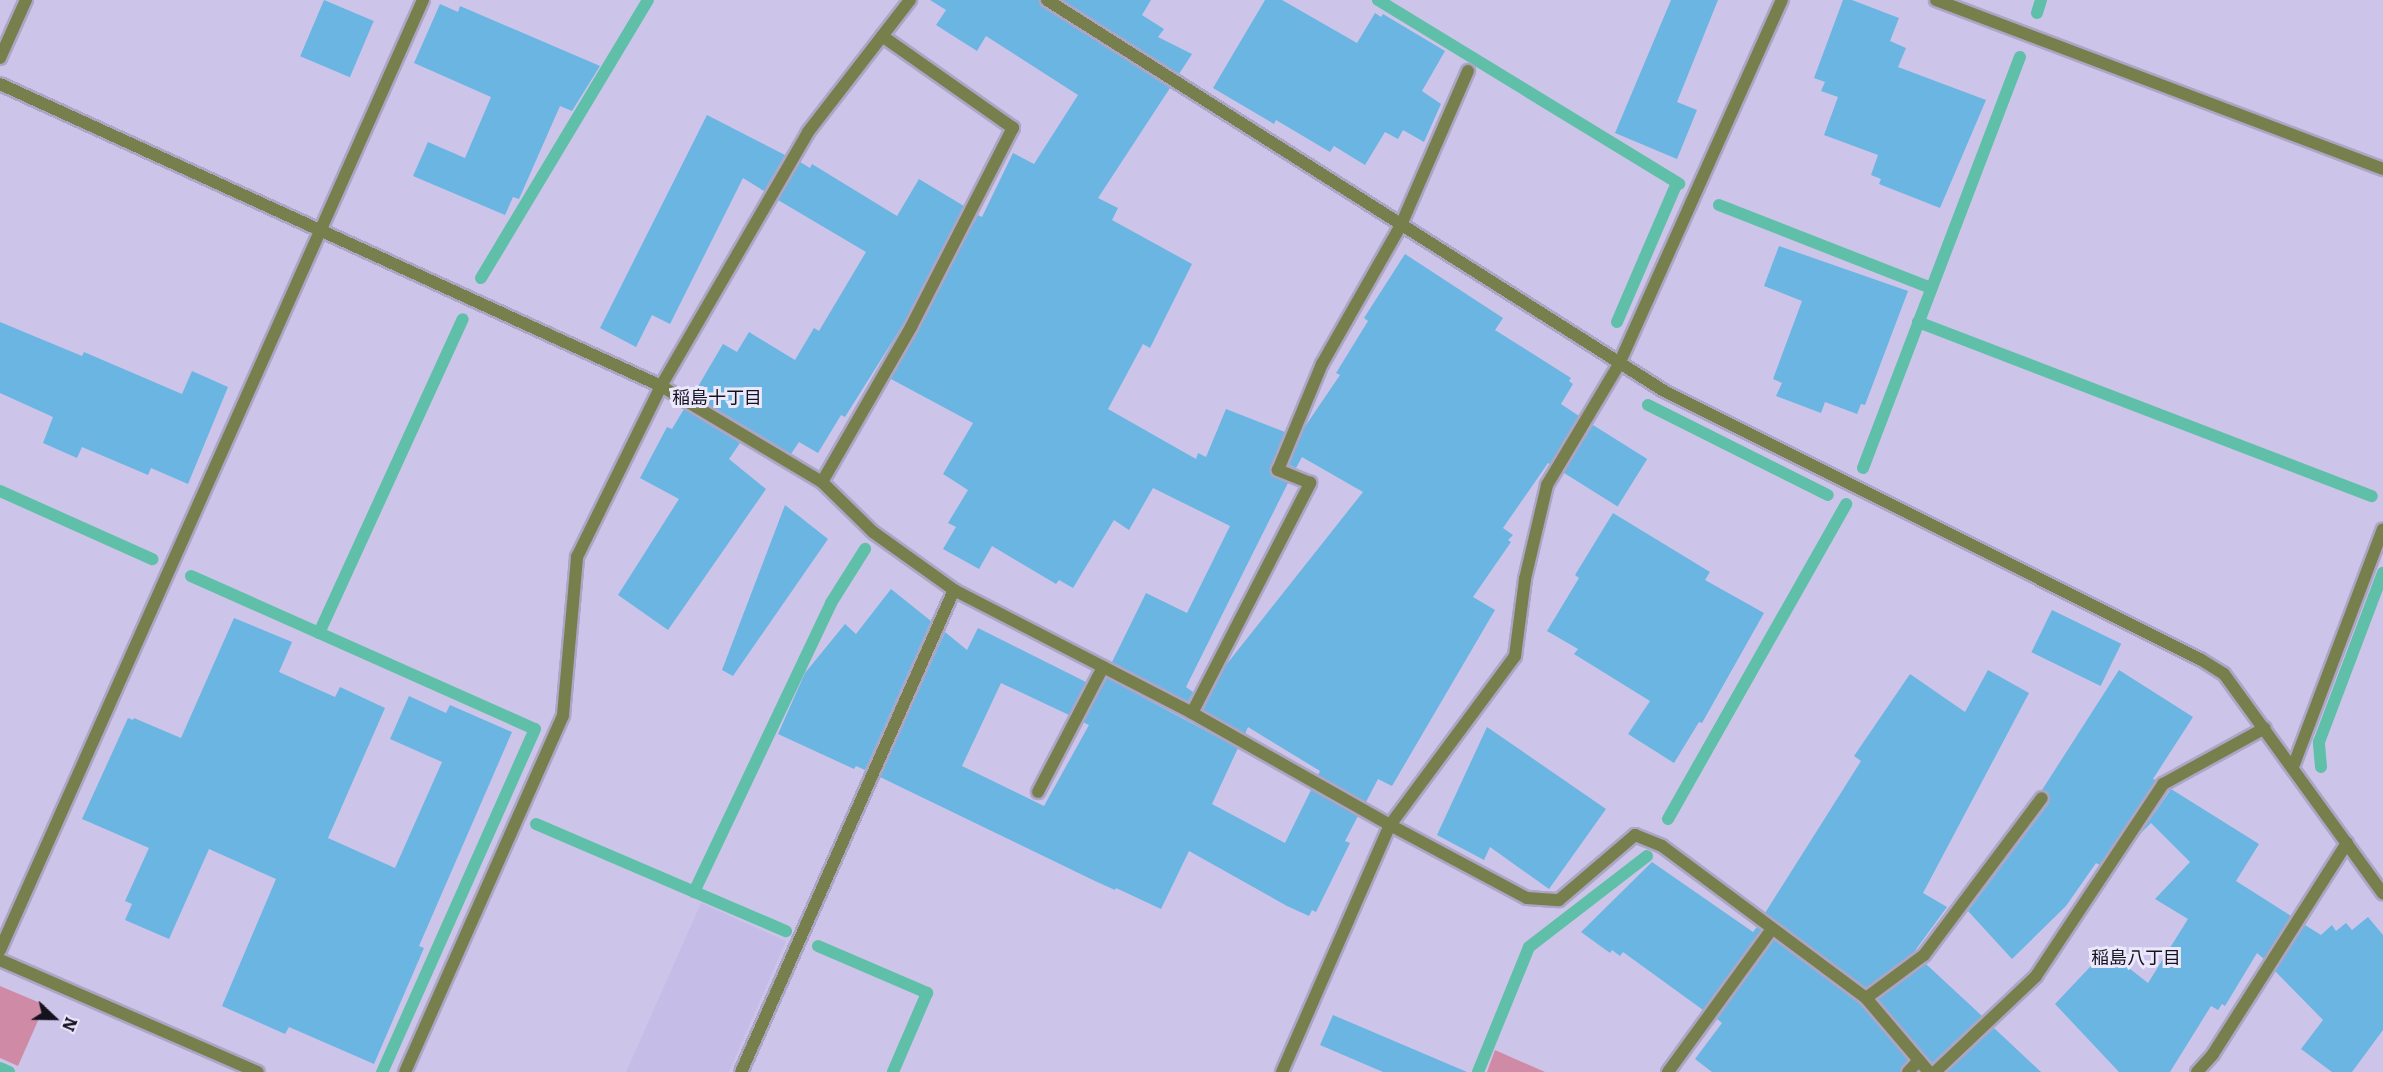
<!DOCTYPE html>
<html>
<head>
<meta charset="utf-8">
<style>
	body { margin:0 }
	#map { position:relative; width:2383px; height:1072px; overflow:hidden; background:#cdc5e9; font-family:Literata,"Noto Sans JP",serif }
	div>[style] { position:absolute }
	.built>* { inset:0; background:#c6bce8 }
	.green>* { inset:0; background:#cf8ba5 }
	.stream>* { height:12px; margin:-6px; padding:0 6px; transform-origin:6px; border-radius:6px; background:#5fbfa8 }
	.building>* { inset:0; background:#6ab5e1; transform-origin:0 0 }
	.roads { filter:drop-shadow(2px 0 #aca5c5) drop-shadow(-2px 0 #aca5c5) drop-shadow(0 2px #aca5c5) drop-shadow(0 -2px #aca5c5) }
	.service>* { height:12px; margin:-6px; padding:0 6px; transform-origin:6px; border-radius:6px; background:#777f4d }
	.minor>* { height:12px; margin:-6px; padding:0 6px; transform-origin:6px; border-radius:6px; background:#777f4d }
	.tertiary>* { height:12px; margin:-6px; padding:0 6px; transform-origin:6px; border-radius:6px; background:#777f4d }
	span { translate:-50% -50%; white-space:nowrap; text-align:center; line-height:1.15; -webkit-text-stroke:6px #ece8fb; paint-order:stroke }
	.neighbourhood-label { font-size:18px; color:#15121f }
	.north { position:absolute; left:24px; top:988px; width:60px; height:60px; -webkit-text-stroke:4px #ece8fb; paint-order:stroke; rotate:112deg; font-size:16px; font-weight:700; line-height:24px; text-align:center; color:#15121f }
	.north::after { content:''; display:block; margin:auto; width:21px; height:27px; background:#15121f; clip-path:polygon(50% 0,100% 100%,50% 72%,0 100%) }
</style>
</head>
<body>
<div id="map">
	<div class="built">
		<i style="clip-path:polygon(701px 903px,786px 941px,729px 1072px,626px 1072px)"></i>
	</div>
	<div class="green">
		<i style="clip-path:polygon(0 986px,45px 1005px,18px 1066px,0 1058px)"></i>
		<i style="clip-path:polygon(1495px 1050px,1545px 1072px,1487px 1072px)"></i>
	</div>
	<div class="stream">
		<i style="left:1378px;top:0;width:353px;rotate:31.4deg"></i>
		<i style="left:2037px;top:13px;width:14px;rotate:-73deg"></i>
		<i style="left:1719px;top:205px;width:228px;rotate:21.4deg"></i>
		<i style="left:481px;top:278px;width:324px;rotate:-59deg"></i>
		<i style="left:1617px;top:322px;width:151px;rotate:-66.7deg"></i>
		<i style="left:1918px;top:322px;width:486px;rotate:21deg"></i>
		<i style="left:1648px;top:405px;width:201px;rotate:26.6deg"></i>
		<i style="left:1863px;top:468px;width:440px;rotate:-69.1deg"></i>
		<i style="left:0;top:491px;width:167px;rotate:24.1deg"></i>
		<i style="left:191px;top:576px;width:376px;rotate:24deg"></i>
		<i style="left:535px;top:729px;width:376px;rotate:114deg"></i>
		<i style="left:319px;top:633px;width:345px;rotate:-65.4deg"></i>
		<i style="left:2321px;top:767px;width:25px;rotate:-95deg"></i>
		<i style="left:2319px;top:742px;width:181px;rotate:-69.3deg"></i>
		<i style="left:1668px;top:819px;width:362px;rotate:-60.5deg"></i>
		<i style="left:536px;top:824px;width:272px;rotate:23.2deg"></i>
		<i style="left:694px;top:892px;width:320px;rotate:-64.6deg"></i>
		<i style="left:831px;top:603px;width:64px;rotate:-57.8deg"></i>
		<i style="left:818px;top:946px;width:119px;rotate:23.3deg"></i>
		<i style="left:927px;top:993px;width:86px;rotate:113.3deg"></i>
		<i style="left:0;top:1068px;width:10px;rotate:24deg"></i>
		<i style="left:1478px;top:1072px;width:135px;rotate:-67.8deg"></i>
		<i style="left:1529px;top:947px;width:149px;rotate:-37.6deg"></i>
	</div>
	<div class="building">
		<i style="left:324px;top:0;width:54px;height:61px;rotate:23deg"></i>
		<i style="clip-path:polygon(930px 0,1039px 0,1043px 7px,1170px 88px,1098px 198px,1118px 208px,1112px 220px,1192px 264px,1150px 348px,1143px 344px,1108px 409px,1196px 459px,1198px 453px,1206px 457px,1226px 409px,1285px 432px,1270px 471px,1274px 477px,1288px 483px,1186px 687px,1193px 692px,1188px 702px,1112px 662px,1146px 593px,1187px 613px,1230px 526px,1153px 488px,1129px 530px,1114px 520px,1073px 588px,1059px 580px,1056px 584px,992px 546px,979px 569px,943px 549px,956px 527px,948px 523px,968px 490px,943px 474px,973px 423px,891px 379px,978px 215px,982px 217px,1013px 153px,1034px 164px,1078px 95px,986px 36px,977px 51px,936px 25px,946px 10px)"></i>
		<i style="clip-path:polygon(1062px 0,1151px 0,1142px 15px,1164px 29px,1158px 37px,1192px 54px,1179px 74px)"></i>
		<i style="clip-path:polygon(1265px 0,1282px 0,1357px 43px,1375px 13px,1381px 17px,1383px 14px,1445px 51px,1422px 91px,1441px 104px,1424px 142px,1403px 130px,1398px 139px,1385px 132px,1365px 165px,1334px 146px,1330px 152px,1276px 120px,1274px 124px,1213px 88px)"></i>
		<i style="clip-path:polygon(1671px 0,1718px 0,1677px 102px,1697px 110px,1677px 159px,1615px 133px)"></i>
		<i style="clip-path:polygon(1843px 0,1852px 0,1899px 18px,1890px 41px,1906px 48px,1898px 67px,1986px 100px,1940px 208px,1879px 184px,1881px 179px,1871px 175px,1878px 155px,1824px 135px,1838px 97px,1821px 91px,1825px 82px,1814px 78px)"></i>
		<i style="clip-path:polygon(440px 4px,458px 12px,460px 6px,600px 66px,572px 111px,560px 106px,519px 199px,513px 197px,505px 215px,413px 176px,428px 142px,465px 158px,491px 97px,414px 63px)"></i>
		<i style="clip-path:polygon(707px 115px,785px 155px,764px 191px,743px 178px,670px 324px,652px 315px,636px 347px,600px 328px)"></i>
		<i style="clip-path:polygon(800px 162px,810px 168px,812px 164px,897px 216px,919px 179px,964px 206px,904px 323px,845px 417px,841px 415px,818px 453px,799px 442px,791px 454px,693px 395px,723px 344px,737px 352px,749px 332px,795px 360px,814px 328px,819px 331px,866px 252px,778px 200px)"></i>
		<i style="clip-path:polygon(1779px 246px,1908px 291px,1865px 405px,1861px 404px,1857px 414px,1825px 402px,1821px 413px,1776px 396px,1782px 383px,1773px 379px,1802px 301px,1764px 286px)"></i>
		<i style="clip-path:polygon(1405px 254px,1503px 318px,1495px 330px,1571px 378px,1569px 381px,1573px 384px,1561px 404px,1579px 416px,1550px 464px,1548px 463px,1503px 528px,1513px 535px,1508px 540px,1511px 542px,1473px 597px,1495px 610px,1392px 786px,1378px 779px,1366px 802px,1318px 775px,1320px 771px,1248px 727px,1245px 734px,1203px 710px,1226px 665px,1363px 492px,1302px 457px,1296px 468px,1289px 465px,1304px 428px,1340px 375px,1336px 373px,1368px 321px,1364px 318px)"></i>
		<i style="clip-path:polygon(0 322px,82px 356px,84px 352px,182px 394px,192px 371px,228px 387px,188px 484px,151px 468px,148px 475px,82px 447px,77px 458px,43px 443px,53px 417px,0 393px)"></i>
		<i style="clip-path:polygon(684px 409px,740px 443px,729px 459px,766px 489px,668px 630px,618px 595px,679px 499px,640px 478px,667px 427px,672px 429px)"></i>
		<i style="left:1593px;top:425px;width:64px;height:56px;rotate:32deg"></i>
		<i style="clip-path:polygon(785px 505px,828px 539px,733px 676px,722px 670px)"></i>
		<i style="clip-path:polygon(1613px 513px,1710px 572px,1705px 580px,1764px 613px,1702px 723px,1699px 722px,1674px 763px,1628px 734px,1650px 701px,1574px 654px,1578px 649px,1547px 631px,1579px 578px,1575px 575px)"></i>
		<i style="clip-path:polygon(891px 589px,931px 621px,865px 770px,856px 766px,854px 769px,778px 734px,805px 673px,845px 624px,856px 634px)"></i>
		<i style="left:2052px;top:610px;width:77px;height:47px;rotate:26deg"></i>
		<i style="clip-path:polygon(234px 618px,292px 642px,279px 672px,335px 697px,340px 687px,385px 708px,328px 838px,395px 868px,442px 762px,390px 739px,409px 696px,446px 713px,450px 705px,512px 732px,419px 946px,424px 948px,374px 1064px,289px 1027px,285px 1034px,222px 1006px,276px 879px,209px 849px,169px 939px,125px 920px,132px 904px,125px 901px,149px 848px,82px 819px,128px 718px,133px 720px,134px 718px,181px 738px)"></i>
		<i style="clip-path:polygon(978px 628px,1086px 682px,1069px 715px,1001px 683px,962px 766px,1044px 806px,1089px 725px,1083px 722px,1107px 678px,1238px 748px,1212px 804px,1285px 843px,1311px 790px,1358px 816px,1345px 841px,1350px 843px,1316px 912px,1312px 910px,1309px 916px,1287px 906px,1189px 851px,1161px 909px,1116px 888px,1115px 890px,1095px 881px,880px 777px,945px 632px,967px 650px)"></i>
		<i style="clip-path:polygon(1988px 670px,2029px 693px,1923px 893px,1947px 907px,1914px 952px,1866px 988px,1765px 913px,1861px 761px,1854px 756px,1910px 674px,1965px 712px)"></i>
		<i style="clip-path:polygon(2119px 670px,2193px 717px,2153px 779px,2156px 780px,2100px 865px,2096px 863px,2066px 906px,2012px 959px,1968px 911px,2049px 803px,2049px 794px,2042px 790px)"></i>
		<i style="clip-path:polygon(1487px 727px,1606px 809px,1549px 889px,1490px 847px,1484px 860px,1437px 835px)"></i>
		<i style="clip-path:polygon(2171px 789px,2259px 844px,2236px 881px,2291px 916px,2264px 959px,2257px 953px,2225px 1006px,2222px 1004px,2218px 1010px,2211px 1006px,2170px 1072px,2119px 1072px,2055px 1004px,2106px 950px,2148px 983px,2188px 919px,2155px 899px,2190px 862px,2151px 823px,2140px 834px)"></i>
		<i style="clip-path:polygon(1652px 862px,1753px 932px,1757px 927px,1761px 930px,1703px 1010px,1623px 952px,1620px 956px,1612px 950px,1610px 953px,1581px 932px)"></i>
		<i style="clip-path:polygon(2368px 917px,2383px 935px,2383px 1030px,2352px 1072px,2332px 1072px,2301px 1049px,2323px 1020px,2275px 971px,2305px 925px,2321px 935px,2332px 925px,2336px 931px,2346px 923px,2352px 930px)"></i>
		<i style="clip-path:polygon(1774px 940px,1860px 1004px,1908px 1060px,1900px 1072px,1712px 1072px,1695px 1059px,1722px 1023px,1717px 1019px)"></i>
		<i style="clip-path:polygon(1926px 964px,1982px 1016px,1932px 1063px,1878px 999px)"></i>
		<i style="clip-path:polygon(1333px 1015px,1467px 1072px,1383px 1072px,1320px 1045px)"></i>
		<i style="clip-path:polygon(1994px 1028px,2041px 1072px,1947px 1072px)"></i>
	</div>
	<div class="roads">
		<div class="service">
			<i style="left:1038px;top:792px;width:141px;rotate:-62.5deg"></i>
			<i style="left:1866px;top:998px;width:72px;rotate:-36.6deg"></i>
			<i style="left:1924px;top:955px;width:196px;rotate:-53.1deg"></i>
		</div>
		<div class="minor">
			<i style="left:1047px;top:0;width:730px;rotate:32.36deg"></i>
			<i style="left:1664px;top:391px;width:599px;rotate:26.57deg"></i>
			<i style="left:2200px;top:659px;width:28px;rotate:32deg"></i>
			<i style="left:2224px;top:674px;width:271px;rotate:54.1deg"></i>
			<i style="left:1936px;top:0;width:478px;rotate:20.7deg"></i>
			<i style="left:0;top:84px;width:727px;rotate:24.55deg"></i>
			<i style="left:661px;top:386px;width:187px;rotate:30.8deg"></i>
			<i style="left:822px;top:482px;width:71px;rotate:44.4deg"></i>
			<i style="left:873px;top:532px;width:100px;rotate:35.6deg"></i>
			<i style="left:954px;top:590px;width:268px;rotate:27.3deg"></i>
			<i style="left:1192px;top:713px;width:227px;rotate:29.5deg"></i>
			<i style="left:1390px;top:825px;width:155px;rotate:28.1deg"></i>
			<i style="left:1527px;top:898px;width:32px;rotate:4deg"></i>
			<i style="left:1559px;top:900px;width:100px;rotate:-40.5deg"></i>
			<i style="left:1635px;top:835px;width:29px;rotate:22deg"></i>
			<i style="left:1662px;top:846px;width:254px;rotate:36.7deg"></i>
			<i style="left:1866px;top:998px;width:97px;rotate:49.6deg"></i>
			<i style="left:822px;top:482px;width:179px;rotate:-60.1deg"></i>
			<i style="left:911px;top:327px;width:224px;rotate:-62.9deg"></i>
			<i style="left:1013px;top:128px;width:160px;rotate:-144.9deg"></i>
			<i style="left:1192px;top:713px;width:259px;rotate:-62.8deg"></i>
			<i style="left:1310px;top:483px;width:35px;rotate:-158deg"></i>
			<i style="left:1278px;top:470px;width:115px;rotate:-67.5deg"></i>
			<i style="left:1322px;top:364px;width:160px;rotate:-60.4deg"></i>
			<i style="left:1401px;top:225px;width:168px;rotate:-66.5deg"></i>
			<i style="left:2293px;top:767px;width:254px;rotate:-69.3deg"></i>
			<i style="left:0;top:950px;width:1040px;rotate:-66deg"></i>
			<i style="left:0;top:960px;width:281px;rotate:23.5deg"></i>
			<i style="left:405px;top:1072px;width:390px;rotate:-66.1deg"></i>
			<i style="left:563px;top:715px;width:159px;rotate:-84.9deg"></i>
			<i style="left:577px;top:557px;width:191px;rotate:-63.8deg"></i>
			<i style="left:661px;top:386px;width:293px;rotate:-59.9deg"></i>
			<i style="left:808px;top:132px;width:167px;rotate:-52.3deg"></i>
			<i style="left:741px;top:1072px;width:527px;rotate:-66.16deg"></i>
			<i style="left:1282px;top:1072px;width:270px;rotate:-66.4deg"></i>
			<i style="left:1390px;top:825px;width:210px;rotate:-53.5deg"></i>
			<i style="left:1515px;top:656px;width:78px;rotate:-82.6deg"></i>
			<i style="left:1525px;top:579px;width:97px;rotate:-76.8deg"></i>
			<i style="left:1547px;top:485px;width:141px;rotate:-59.2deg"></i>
			<i style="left:1619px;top:364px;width:399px;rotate:-65.9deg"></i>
			<i style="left:1668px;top:1072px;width:177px;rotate:-54deg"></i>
			<i style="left:1908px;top:1072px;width:16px;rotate:-47deg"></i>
			<i style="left:1935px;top:1072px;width:139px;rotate:-43.5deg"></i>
			<i style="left:2036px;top:976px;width:230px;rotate:-56.5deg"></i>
			<i style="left:2163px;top:784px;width:116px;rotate:-28.8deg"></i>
			<i style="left:2197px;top:1072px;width:24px;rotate:-48deg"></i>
			<i style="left:2213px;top:1054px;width:250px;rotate:-57.6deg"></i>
		</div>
		<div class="tertiary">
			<i style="left:0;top:58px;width:64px;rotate:-65.9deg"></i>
		</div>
	</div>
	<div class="neighbourhood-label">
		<span style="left:717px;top:397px">稲島十丁目</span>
		<span style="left:2136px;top:957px">稲島八丁目</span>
	</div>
	<div class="north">N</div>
</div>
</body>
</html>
